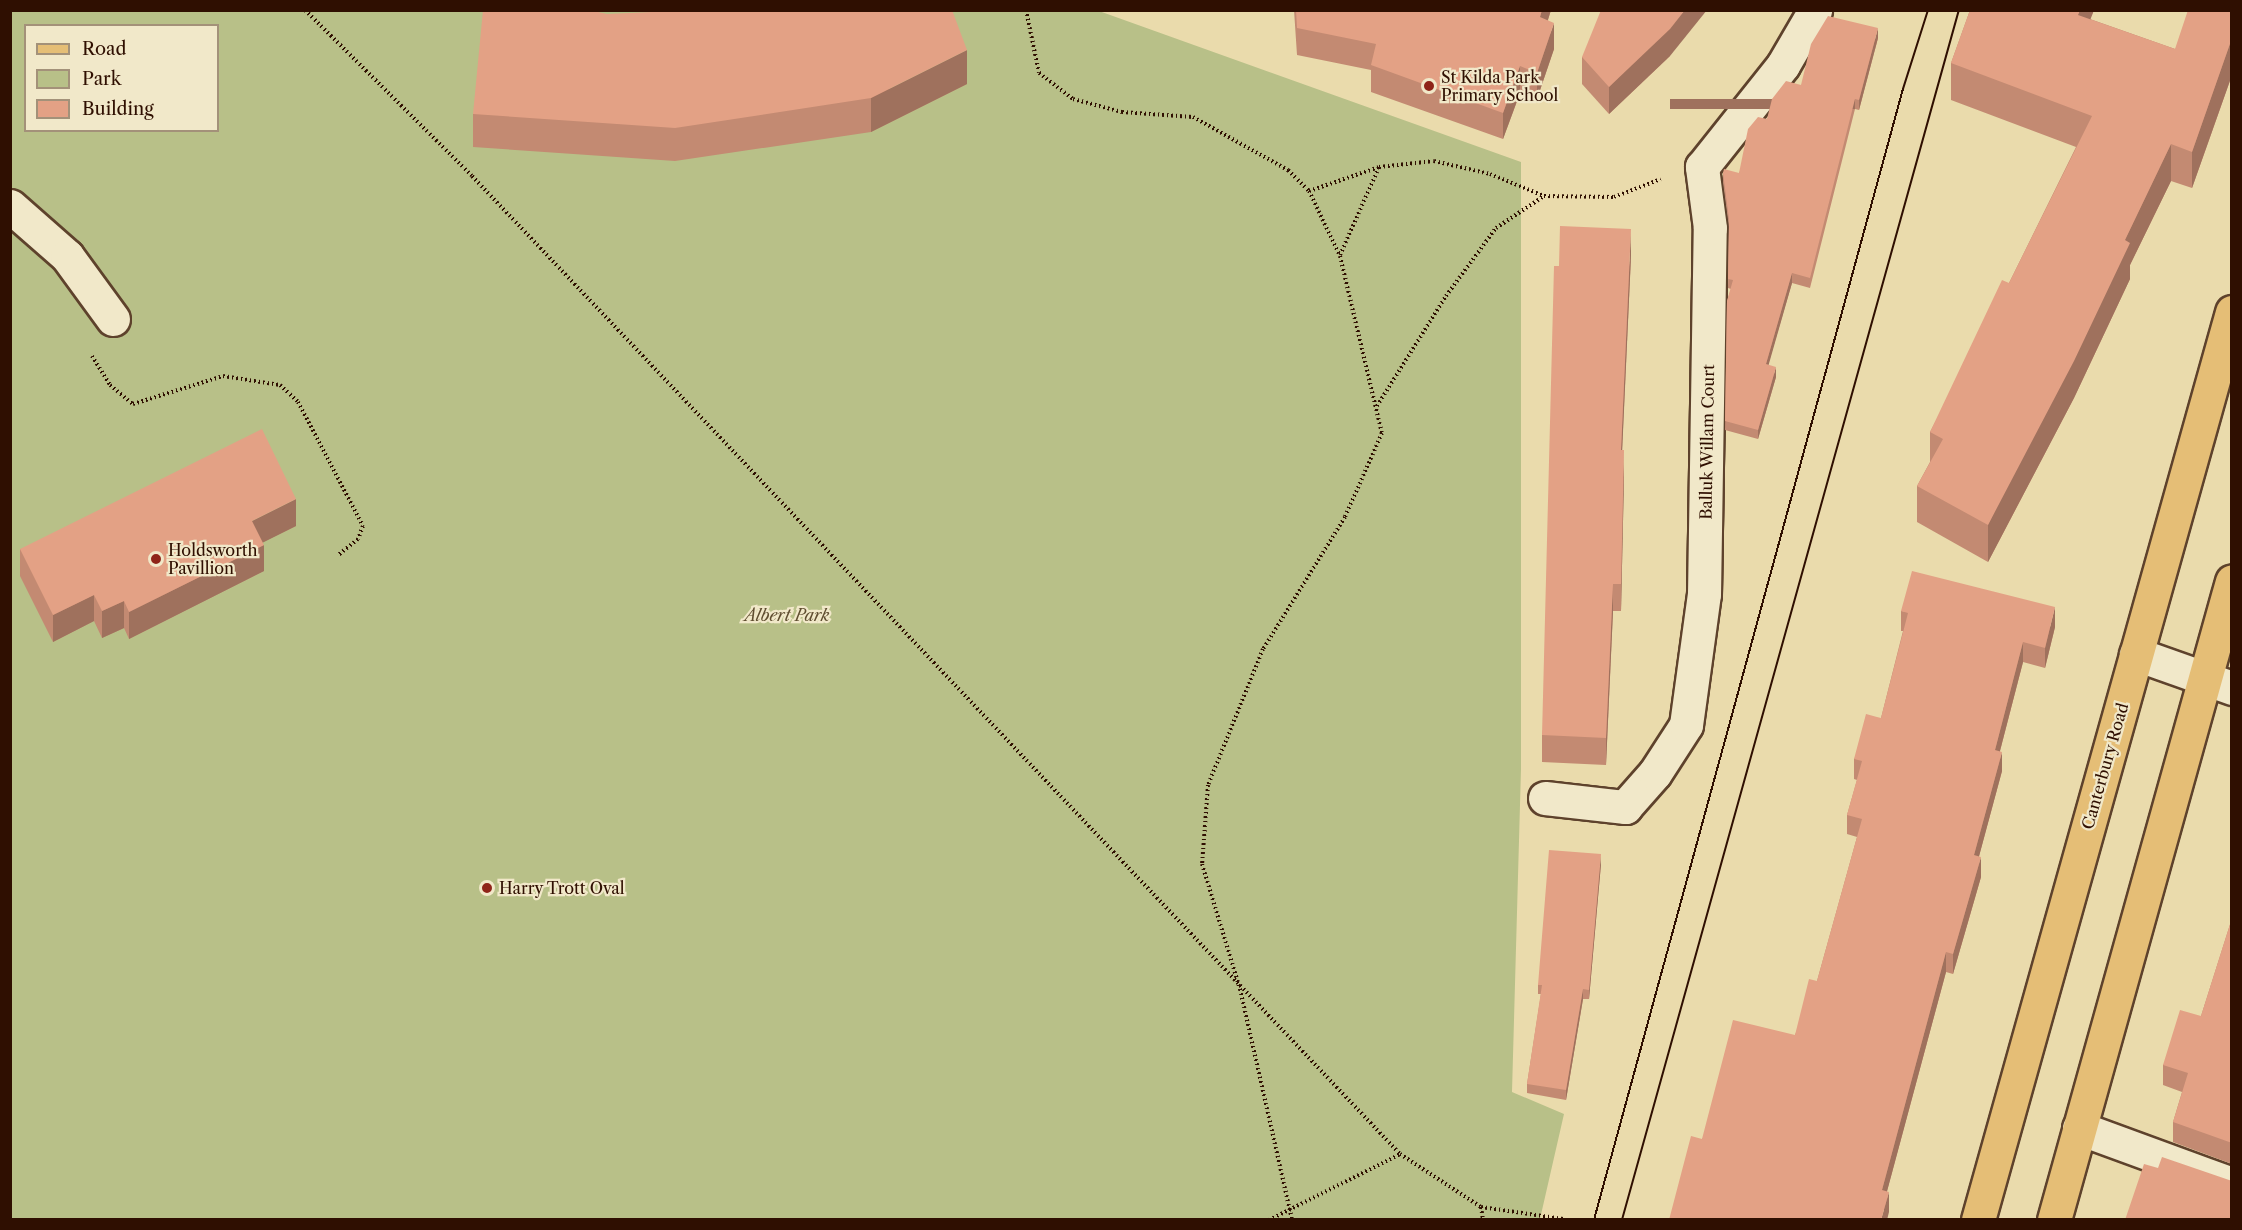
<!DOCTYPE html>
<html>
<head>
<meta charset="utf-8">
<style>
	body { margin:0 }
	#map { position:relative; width:2242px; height:1230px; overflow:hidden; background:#eadbac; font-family:"Libre Caslon Text",serif }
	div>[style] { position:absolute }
	.green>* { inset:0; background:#b8c088 }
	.path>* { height:4px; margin-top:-2px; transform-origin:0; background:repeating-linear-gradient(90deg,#2f0f01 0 1.5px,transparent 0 4.5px) }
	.roads { filter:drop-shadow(2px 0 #5e422c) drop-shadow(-2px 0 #5e422c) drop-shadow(0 2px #5e422c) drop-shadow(0 -2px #5e422c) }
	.minor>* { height:33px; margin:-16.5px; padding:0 16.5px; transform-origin:16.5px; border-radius:16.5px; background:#f1e8c9 }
	.major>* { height:33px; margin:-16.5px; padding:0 16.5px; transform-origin:16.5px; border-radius:16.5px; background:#e5be76 }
	.tram>* { height:1.5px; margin:-0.75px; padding:0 0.75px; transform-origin:0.75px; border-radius:0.75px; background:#2f0f01 }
	.wall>* { inset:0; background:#c38a72 }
	.shaded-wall>* { inset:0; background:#9f715d; transform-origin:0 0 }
	.building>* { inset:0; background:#e3a185 }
	.dots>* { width:16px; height:16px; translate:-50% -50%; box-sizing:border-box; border:3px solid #f1e8c9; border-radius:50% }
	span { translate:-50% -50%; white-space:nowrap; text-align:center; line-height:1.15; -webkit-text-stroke:4.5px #f1e8c9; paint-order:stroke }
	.poi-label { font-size:16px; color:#2f0f01 }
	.left { translate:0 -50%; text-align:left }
	.street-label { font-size:16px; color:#2f0f01 }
	.park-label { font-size:16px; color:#5f4d30; font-style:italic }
	.frame { position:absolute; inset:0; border:12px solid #2f0f01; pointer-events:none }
	.legend { position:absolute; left:24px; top:24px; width:195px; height:108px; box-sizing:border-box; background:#f1e8c9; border:2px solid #a39179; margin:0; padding:8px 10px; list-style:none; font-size:18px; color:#2f0f01 }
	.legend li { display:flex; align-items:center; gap:12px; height:30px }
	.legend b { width:30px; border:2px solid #a39179 }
</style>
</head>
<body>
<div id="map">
	<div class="green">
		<i style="clip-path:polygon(evenodd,10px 11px,1099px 11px,1521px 162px,1521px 769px,1512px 1092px,1564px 1114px,1540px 1219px,11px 1219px,10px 11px,26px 26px,218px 26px,218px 130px,26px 130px,26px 26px)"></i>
	</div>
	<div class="path">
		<i style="left:305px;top:10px;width:235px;rotate:44.8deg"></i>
		<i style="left:472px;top:176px;width:1348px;rotate:46.5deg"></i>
		<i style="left:1400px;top:1154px;width:97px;rotate:33.2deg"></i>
		<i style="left:1481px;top:1207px;width:83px;rotate:8.3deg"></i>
		<i style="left:1026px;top:10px;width:64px;rotate:78.3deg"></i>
		<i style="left:1039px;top:73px;width:43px;rotate:37.4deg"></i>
		<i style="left:1073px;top:99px;width:51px;rotate:14.9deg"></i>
		<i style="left:1122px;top:112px;width:71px;rotate:4deg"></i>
		<i style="left:1193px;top:117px;width:109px;rotate:29.2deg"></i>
		<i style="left:1288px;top:170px;width:30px;rotate:45deg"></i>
		<i style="left:1309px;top:191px;width:72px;rotate:64.5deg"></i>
		<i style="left:1340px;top:256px;width:182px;rotate:76.7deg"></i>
		<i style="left:1382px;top:433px;width:92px;rotate:113.8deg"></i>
		<i style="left:1345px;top:517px;width:155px;rotate:121.8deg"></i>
		<i style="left:1263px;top:649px;width:147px;rotate:112deg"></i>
		<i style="left:1208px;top:785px;width:79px;rotate:94.3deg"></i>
		<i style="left:1202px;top:864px;width:131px;rotate:73.1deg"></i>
		<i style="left:1240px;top:989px;width:237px;rotate:77.3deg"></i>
		<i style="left:1309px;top:191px;width:74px;rotate:-18.9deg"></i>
		<i style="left:1340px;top:255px;width:96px;rotate:-66.1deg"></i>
		<i style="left:1379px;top:167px;width:55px;rotate:-6.2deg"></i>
		<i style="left:1434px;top:161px;width:57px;rotate:13.1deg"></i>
		<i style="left:1490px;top:174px;width:58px;rotate:22.2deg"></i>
		<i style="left:1544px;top:196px;width:70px;rotate:0.8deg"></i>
		<i style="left:1614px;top:197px;width:50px;rotate:-21deg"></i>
		<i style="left:92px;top:356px;width:34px;rotate:58deg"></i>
		<i style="left:110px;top:385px;width:30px;rotate:40deg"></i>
		<i style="left:133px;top:404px;width:94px;rotate:-17.3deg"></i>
		<i style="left:223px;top:376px;width:58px;rotate:9deg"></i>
		<i style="left:280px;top:385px;width:25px;rotate:43deg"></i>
		<i style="left:298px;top:402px;width:140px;rotate:62.3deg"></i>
		<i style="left:363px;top:526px;width:14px;rotate:111deg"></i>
		<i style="left:358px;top:539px;width:26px;rotate:141deg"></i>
		<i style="left:1377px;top:406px;width:130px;rotate:-57.9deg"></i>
		<i style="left:1446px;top:296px;width:84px;rotate:-53.7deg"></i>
		<i style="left:1496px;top:228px;width:58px;rotate:-33.7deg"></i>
		<i style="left:1481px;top:1207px;width:13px;rotate:81deg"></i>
		<i style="left:1269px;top:1220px;width:147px;rotate:-26.7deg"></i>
	</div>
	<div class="roads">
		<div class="minor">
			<i style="left:10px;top:206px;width:76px;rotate:41.3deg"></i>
			<i style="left:67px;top:256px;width:78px;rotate:53.9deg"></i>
			<i style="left:2136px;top:654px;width:102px;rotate:19.5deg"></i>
			<i style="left:1545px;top:798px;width:81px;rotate:6.4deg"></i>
			<i style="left:1625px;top:807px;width:45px;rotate:-48.6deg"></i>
			<i style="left:1655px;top:773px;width:57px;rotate:-57.1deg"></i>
			<i style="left:1686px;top:725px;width:132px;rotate:-82.2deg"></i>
			<i style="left:1704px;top:594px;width:366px;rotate:-89.1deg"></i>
			<i style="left:1710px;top:228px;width:62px;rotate:-97.5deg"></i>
			<i style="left:1702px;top:167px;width:130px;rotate:-51.5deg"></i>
			<i style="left:1783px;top:65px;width:64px;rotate:-59.8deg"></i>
			<i style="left:2079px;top:1128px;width:163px;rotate:20.1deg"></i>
		</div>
		<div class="major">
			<i style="left:1978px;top:1220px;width:943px;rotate:-74.37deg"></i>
			<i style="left:2054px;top:1220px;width:663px;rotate:-74.43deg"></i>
		</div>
	</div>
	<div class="tram">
		<i style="left:1594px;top:1220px;width:1172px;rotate:-74.72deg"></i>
		<i style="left:1903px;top:89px;width:83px;rotate:-72.4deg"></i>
		<i style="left:1622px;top:1220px;width:1256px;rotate:-74.44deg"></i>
	</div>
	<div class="wall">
		<i style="clip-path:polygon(1294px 10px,1551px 10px,1548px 20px,1554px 49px,1537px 99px,1520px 93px,1503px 139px,1371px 92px,1371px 70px,1297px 55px)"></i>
		<i style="clip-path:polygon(1970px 10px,2094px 10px,2090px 19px,2175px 49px,2232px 10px,2232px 75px,2192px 188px,2171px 181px,2130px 265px,2130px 279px,2074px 398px,1988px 562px,1917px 522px,1917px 486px,1930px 462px,1930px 432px,2009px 283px,2076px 147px,1951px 100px,1951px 63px)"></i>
		<i style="clip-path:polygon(1878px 38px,1859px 110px,1855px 109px,1810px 288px,1792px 283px,1768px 365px,1776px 377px,1758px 439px,1725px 430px,1727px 301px,1731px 289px,1728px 288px,1729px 227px,1723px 182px,1723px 173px,1739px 173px,1767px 119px,1801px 85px)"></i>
		<i style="clip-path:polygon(1670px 56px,1609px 114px,1582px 84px,1582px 57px)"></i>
		<i style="clip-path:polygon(967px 84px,871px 132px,675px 161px,473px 147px,473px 114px)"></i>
		<i style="clip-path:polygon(1631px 256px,1622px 450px,1624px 477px,1621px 611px,1613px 611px,1606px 765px,1542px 762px,1542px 735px)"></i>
		<i style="clip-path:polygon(296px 526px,263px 542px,264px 571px,129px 639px,124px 628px,102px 638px,94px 621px,53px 642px,20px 576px,20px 549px)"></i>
		<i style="clip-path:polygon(1901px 611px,2055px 627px,2045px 668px,2023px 662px,2000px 751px,2002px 771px,1979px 856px,1981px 877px,1953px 974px,1946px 972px,1887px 1191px,1889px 1212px,1702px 1139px,1795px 1035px,1817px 981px,1857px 837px,1847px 834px,1847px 815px,1857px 780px,1854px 779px,1854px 759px,1881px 718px,1903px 631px,1901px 631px)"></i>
		<i style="clip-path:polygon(1601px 864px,1589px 999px,1583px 999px,1566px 1100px,1527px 1093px,1527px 1084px,1541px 994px,1538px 994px,1538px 985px)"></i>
		<i style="clip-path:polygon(2232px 918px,2232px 1164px,2173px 1142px,2173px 1122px,2182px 1092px,2163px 1085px,2163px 1065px,2201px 1016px)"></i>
	</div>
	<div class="shaded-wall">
		<i style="clip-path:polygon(1542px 10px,1551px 10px,1540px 44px,1540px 17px)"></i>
		<i style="clip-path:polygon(1685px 10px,1707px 10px,1670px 56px,1609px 114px,1609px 87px)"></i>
		<i style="clip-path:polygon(2080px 10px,2094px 10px,2078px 52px,2078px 15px)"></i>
		<i style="clip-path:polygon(1554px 23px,1554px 49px,1537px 99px,1537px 73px)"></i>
		<i style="clip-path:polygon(1878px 28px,1878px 38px,1859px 110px,1859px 100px)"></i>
		<i style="clip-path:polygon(2232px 38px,2232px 75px,2192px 188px,2192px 152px)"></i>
		<i style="clip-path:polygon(967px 50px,967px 84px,871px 132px,871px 98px)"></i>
		<i style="clip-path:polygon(1520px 66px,1520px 93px,1503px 139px,1503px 113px)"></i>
		<i style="left:1855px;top:99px;width:10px;height:185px;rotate:90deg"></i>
		<i style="clip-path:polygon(2171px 144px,2171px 181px,2130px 265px,2130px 279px,2074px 398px,1988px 562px,1988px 525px)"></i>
		<i style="clip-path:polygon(1631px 229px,1631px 256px,1621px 476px,1621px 450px)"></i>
		<i style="clip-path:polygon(1792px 273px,1792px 283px,1766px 374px,1766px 364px)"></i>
		<i style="clip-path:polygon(1776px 367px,1776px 377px,1758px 439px,1758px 430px)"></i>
		<i style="clip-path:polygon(1624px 450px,1624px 477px,1621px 611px,1621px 584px)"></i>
		<i style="clip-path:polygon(296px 499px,296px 526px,252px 548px,252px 521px)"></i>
		<i style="clip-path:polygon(264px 545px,264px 571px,129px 639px,129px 612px)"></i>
		<i style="clip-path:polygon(1613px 584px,1613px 611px,1606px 765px,1606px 738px)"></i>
		<i style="clip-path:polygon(94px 595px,94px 621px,53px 642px,53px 615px)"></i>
		<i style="clip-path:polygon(124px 601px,124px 628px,102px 638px,102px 611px)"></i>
		<i style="clip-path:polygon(2055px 607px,2055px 627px,2045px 668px,2045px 648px)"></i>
		<i style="clip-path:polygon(2023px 642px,2023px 662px,1995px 770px,1995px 750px)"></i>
		<i style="clip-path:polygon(2002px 752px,2002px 771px,1974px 875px,1974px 855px)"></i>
		<i style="clip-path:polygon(1601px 854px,1601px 864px,1589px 999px,1589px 990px)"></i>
		<i style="clip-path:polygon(1981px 857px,1981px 877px,1953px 974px,1953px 954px)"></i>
		<i style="clip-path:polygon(1946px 952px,1946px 972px,1882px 1210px,1882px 1190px)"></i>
		<i style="clip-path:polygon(1583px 989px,1583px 999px,1566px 1100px,1566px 1090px)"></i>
		<i style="clip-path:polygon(1889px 1192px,1889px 1212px,1887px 1220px,1881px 1220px)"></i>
	</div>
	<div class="building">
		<i style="clip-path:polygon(483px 10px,589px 10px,607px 14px,696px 10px,952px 10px,967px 50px,871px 98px,675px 128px,473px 114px)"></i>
		<i style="clip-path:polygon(1296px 10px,1542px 10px,1540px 17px,1554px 23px,1537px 73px,1520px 66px,1503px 113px,1371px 65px,1376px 44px,1297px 28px)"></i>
		<i style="clip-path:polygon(1601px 10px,1685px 10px,1670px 29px,1609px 87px,1582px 57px)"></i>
		<i style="clip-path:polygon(1970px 10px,2080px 10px,2078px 15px,2175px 49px,2188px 10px,2232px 10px,2232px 38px,2192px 152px,2171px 144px,2125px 240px,2130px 243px,2074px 361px,1988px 525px,1917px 486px,1943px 439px,1930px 432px,2002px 280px,2009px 283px,2092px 116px,1951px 63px)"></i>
		<i style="clip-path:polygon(1828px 16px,1878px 28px,1859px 100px,1855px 99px,1810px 278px,1792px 273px,1766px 364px,1776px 367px,1758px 430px,1725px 421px,1727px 301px,1733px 280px,1728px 279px,1729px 219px,1723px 173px,1724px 169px,1739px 173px,1748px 129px,1758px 117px,1767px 119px,1772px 99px,1786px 81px,1801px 85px,1811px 44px)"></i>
		<i style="clip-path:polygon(1560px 226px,1631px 229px,1621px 450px,1624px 450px,1621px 584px,1613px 584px,1606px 738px,1542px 735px,1554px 266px,1559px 266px)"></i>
		<i style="clip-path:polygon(262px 429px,296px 499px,252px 521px,264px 545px,129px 612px,124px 601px,102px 611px,94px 595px,53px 615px,20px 549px)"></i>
		<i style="clip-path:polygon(1912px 571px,2055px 607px,2045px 648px,2023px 642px,1995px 750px,2002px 752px,1974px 855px,1981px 857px,1953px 954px,1946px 952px,1882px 1190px,1889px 1192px,1881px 1220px,1669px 1220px,1691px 1136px,1702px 1139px,1733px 1020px,1795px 1035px,1809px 979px,1817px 981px,1862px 819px,1847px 815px,1862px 761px,1854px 759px,1866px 714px,1881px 718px,1908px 613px,1901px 611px)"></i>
		<i style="clip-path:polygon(1549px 850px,1601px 854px,1589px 990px,1583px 989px,1566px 1090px,1527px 1084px,1542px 985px,1538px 985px)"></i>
		<i style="clip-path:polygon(2232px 918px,2232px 1143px,2173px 1122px,2188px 1073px,2163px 1065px,2180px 1010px,2201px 1016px)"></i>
		<i style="clip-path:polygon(2162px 1157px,2232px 1181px,2232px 1220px,2125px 1220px,2144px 1164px,2158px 1168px)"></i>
	</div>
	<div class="dots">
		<i style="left:1429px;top:86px;background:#8f2418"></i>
		<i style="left:156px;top:559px;background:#8f2418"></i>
		<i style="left:487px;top:888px;background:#8f2418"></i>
	</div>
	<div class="poi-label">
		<span class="left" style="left:1441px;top:86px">St Kilda Park<br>Primary School</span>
		<span class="left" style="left:168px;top:559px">Holdsworth<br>Pavillion</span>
		<span class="left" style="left:499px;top:888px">Harry Trott Oval</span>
	</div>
	<div class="street-label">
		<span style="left:1707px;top:442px;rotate:-89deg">Balluk Willam Court</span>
		<span style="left:2105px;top:766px;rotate:-74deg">Canterbury Road</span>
	</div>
	<div class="park-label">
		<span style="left:787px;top:615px">Albert Park</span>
	</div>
	<div class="frame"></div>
	<ul class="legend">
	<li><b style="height:8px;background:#e5be76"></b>Road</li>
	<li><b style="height:16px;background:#b8c088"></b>Park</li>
	<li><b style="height:16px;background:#e3a185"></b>Building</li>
	</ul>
</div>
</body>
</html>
